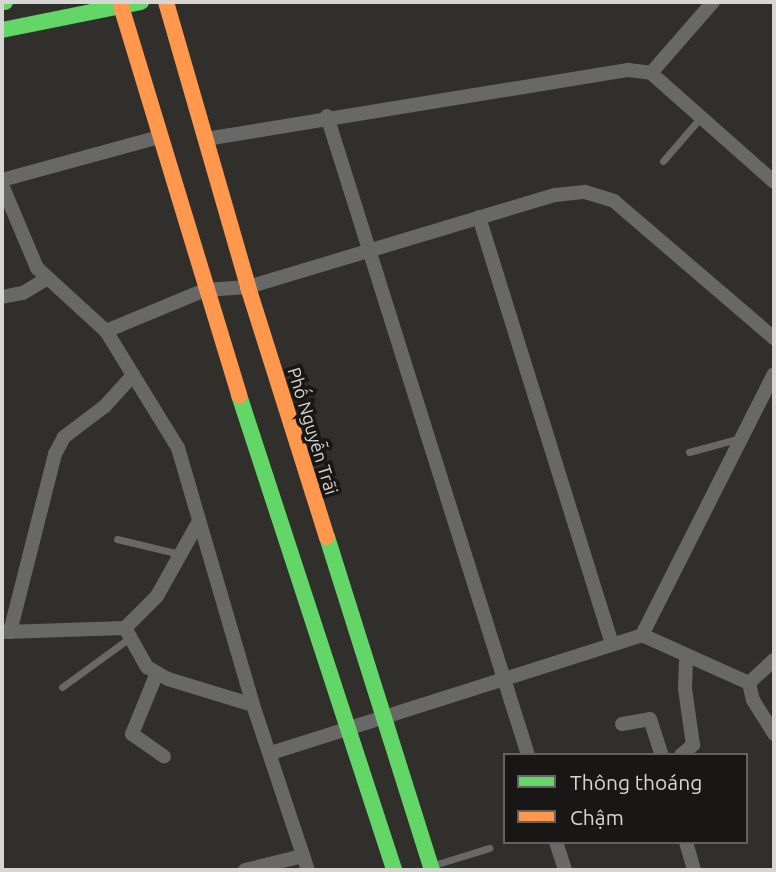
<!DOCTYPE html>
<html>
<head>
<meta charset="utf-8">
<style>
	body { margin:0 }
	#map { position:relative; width:776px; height:872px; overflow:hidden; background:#312f2c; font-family:Ubuntu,sans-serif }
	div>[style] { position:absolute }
	.lane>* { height:7px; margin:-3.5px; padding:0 3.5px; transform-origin:3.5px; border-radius:3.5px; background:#686867 }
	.street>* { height:14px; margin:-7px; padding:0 7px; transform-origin:7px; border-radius:7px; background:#686867 }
	.fast>* { height:16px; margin:-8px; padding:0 8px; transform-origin:8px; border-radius:8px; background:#63d668 }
	.slow>* { height:16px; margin:-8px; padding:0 8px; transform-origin:8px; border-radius:8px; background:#ff974d }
	span { translate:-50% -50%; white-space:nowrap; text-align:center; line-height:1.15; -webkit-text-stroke:7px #191715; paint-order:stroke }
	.street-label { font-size:18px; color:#d8d6d2 }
	.frame { position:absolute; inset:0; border:4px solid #d8d6d2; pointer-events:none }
	.legend { position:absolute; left:503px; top:753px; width:245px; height:91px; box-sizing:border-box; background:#191715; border:2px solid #656361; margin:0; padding:9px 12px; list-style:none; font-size:21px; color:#d8d6d2 }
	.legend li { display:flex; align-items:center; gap:14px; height:35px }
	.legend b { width:35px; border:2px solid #656361 }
</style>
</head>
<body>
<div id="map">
	<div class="lane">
		<i style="left:663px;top:161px;width:58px;rotate:-49.2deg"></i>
		<i style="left:689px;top:452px;width:54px;rotate:-15.1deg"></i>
		<i style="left:117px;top:539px;width:65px;rotate:13.4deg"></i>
		<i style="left:62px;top:687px;width:82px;rotate:-36deg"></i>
		<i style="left:434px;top:865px;width:58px;rotate:-17.2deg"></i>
	</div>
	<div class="street">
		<i style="left:651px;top:73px;width:94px;rotate:-48.9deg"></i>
		<i style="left:327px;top:116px;width:670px;rotate:72.54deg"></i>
		<i style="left:206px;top:139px;width:428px;rotate:-9.3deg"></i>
		<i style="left:628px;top:70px;width:23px;rotate:7deg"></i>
		<i style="left:651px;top:73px;width:164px;rotate:41.5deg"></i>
		<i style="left:2px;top:180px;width:163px;rotate:-15.3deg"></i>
		<i style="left:2px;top:185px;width:90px;rotate:67.1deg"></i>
		<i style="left:37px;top:268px;width:93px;rotate:42.4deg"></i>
		<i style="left:106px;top:331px;width:137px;rotate:58.4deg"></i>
		<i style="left:178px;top:448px;width:268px;rotate:73.7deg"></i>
		<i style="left:253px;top:705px;width:174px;rotate:71.6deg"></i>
		<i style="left:479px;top:217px;width:446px;rotate:72.7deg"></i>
		<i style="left:2px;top:297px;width:21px;rotate:-11deg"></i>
		<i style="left:23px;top:293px;width:27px;rotate:-31deg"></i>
		<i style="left:106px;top:331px;width:107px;rotate:-22.5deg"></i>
		<i style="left:205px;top:290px;width:43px;rotate:-4deg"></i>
		<i style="left:248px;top:287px;width:320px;rotate:-16.7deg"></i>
		<i style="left:555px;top:195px;width:30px;rotate:-6deg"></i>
		<i style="left:585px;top:192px;width:30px;rotate:17deg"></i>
		<i style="left:614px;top:201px;width:211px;rotate:40.6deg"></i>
		<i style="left:125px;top:628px;width:45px;rotate:60.6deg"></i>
		<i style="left:147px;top:667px;width:24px;rotate:30deg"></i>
		<i style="left:168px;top:679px;width:89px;rotate:17deg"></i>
		<i style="left:4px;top:632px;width:121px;rotate:-1.9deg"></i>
		<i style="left:125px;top:628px;width:45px;rotate:-45deg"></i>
		<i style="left:157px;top:596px;width:84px;rotate:-60.7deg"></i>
		<i style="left:10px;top:632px;width:184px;rotate:-75.8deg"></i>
		<i style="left:55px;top:454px;width:19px;rotate:-62deg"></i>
		<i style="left:64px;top:437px;width:51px;rotate:-37.1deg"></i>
		<i style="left:105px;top:406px;width:42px;rotate:-47.9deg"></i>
		<i style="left:642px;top:635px;width:117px;rotate:24.2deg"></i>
		<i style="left:157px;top:673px;width:66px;rotate:112.3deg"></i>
		<i style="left:132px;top:734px;width:39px;rotate:35deg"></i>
		<i style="left:749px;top:683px;width:17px;rotate:77deg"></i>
		<i style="left:753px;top:700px;width:40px;rotate:58deg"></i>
		<i style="left:749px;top:683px;width:34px;rotate:-43deg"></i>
		<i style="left:622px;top:724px;width:28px;rotate:-10deg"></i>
		<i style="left:650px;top:719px;width:38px;rotate:72deg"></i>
		<i style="left:271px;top:753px;width:389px;rotate:-17.6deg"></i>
		<i style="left:642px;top:635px;width:292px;rotate:-63.2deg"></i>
		<i style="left:681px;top:755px;width:16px;rotate:-40deg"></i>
		<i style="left:693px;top:745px;width:57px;rotate:-98.1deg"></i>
		<i style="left:685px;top:689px;width:33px;rotate:-88deg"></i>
		<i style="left:556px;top:842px;width:29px;rotate:72deg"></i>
		<i style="left:686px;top:842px;width:29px;rotate:74deg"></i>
		<i style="left:245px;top:870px;width:60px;rotate:-13.6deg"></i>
	</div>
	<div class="fast">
		<i style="left:2px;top:2px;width:3px"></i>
		<i style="left:2px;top:30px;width:142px;rotate:-11.4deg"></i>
		<i style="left:239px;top:395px;width:500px;rotate:71.9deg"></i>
		<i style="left:327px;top:537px;width:349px;rotate:72.5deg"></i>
	</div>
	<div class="slow">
		<i style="left:166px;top:2px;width:297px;rotate:73.9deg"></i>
		<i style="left:248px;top:287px;width:262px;rotate:72.5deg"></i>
		<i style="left:121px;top:6px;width:407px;rotate:73.1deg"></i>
	</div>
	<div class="street-label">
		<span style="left:313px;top:431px;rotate:73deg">Phố Nguyễn Trãi</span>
	</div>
	<div class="frame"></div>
	<ul class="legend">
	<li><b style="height:9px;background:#63d668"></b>Thông thoáng</li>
	<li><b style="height:9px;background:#ff974d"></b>Chậm</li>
	</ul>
</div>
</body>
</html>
